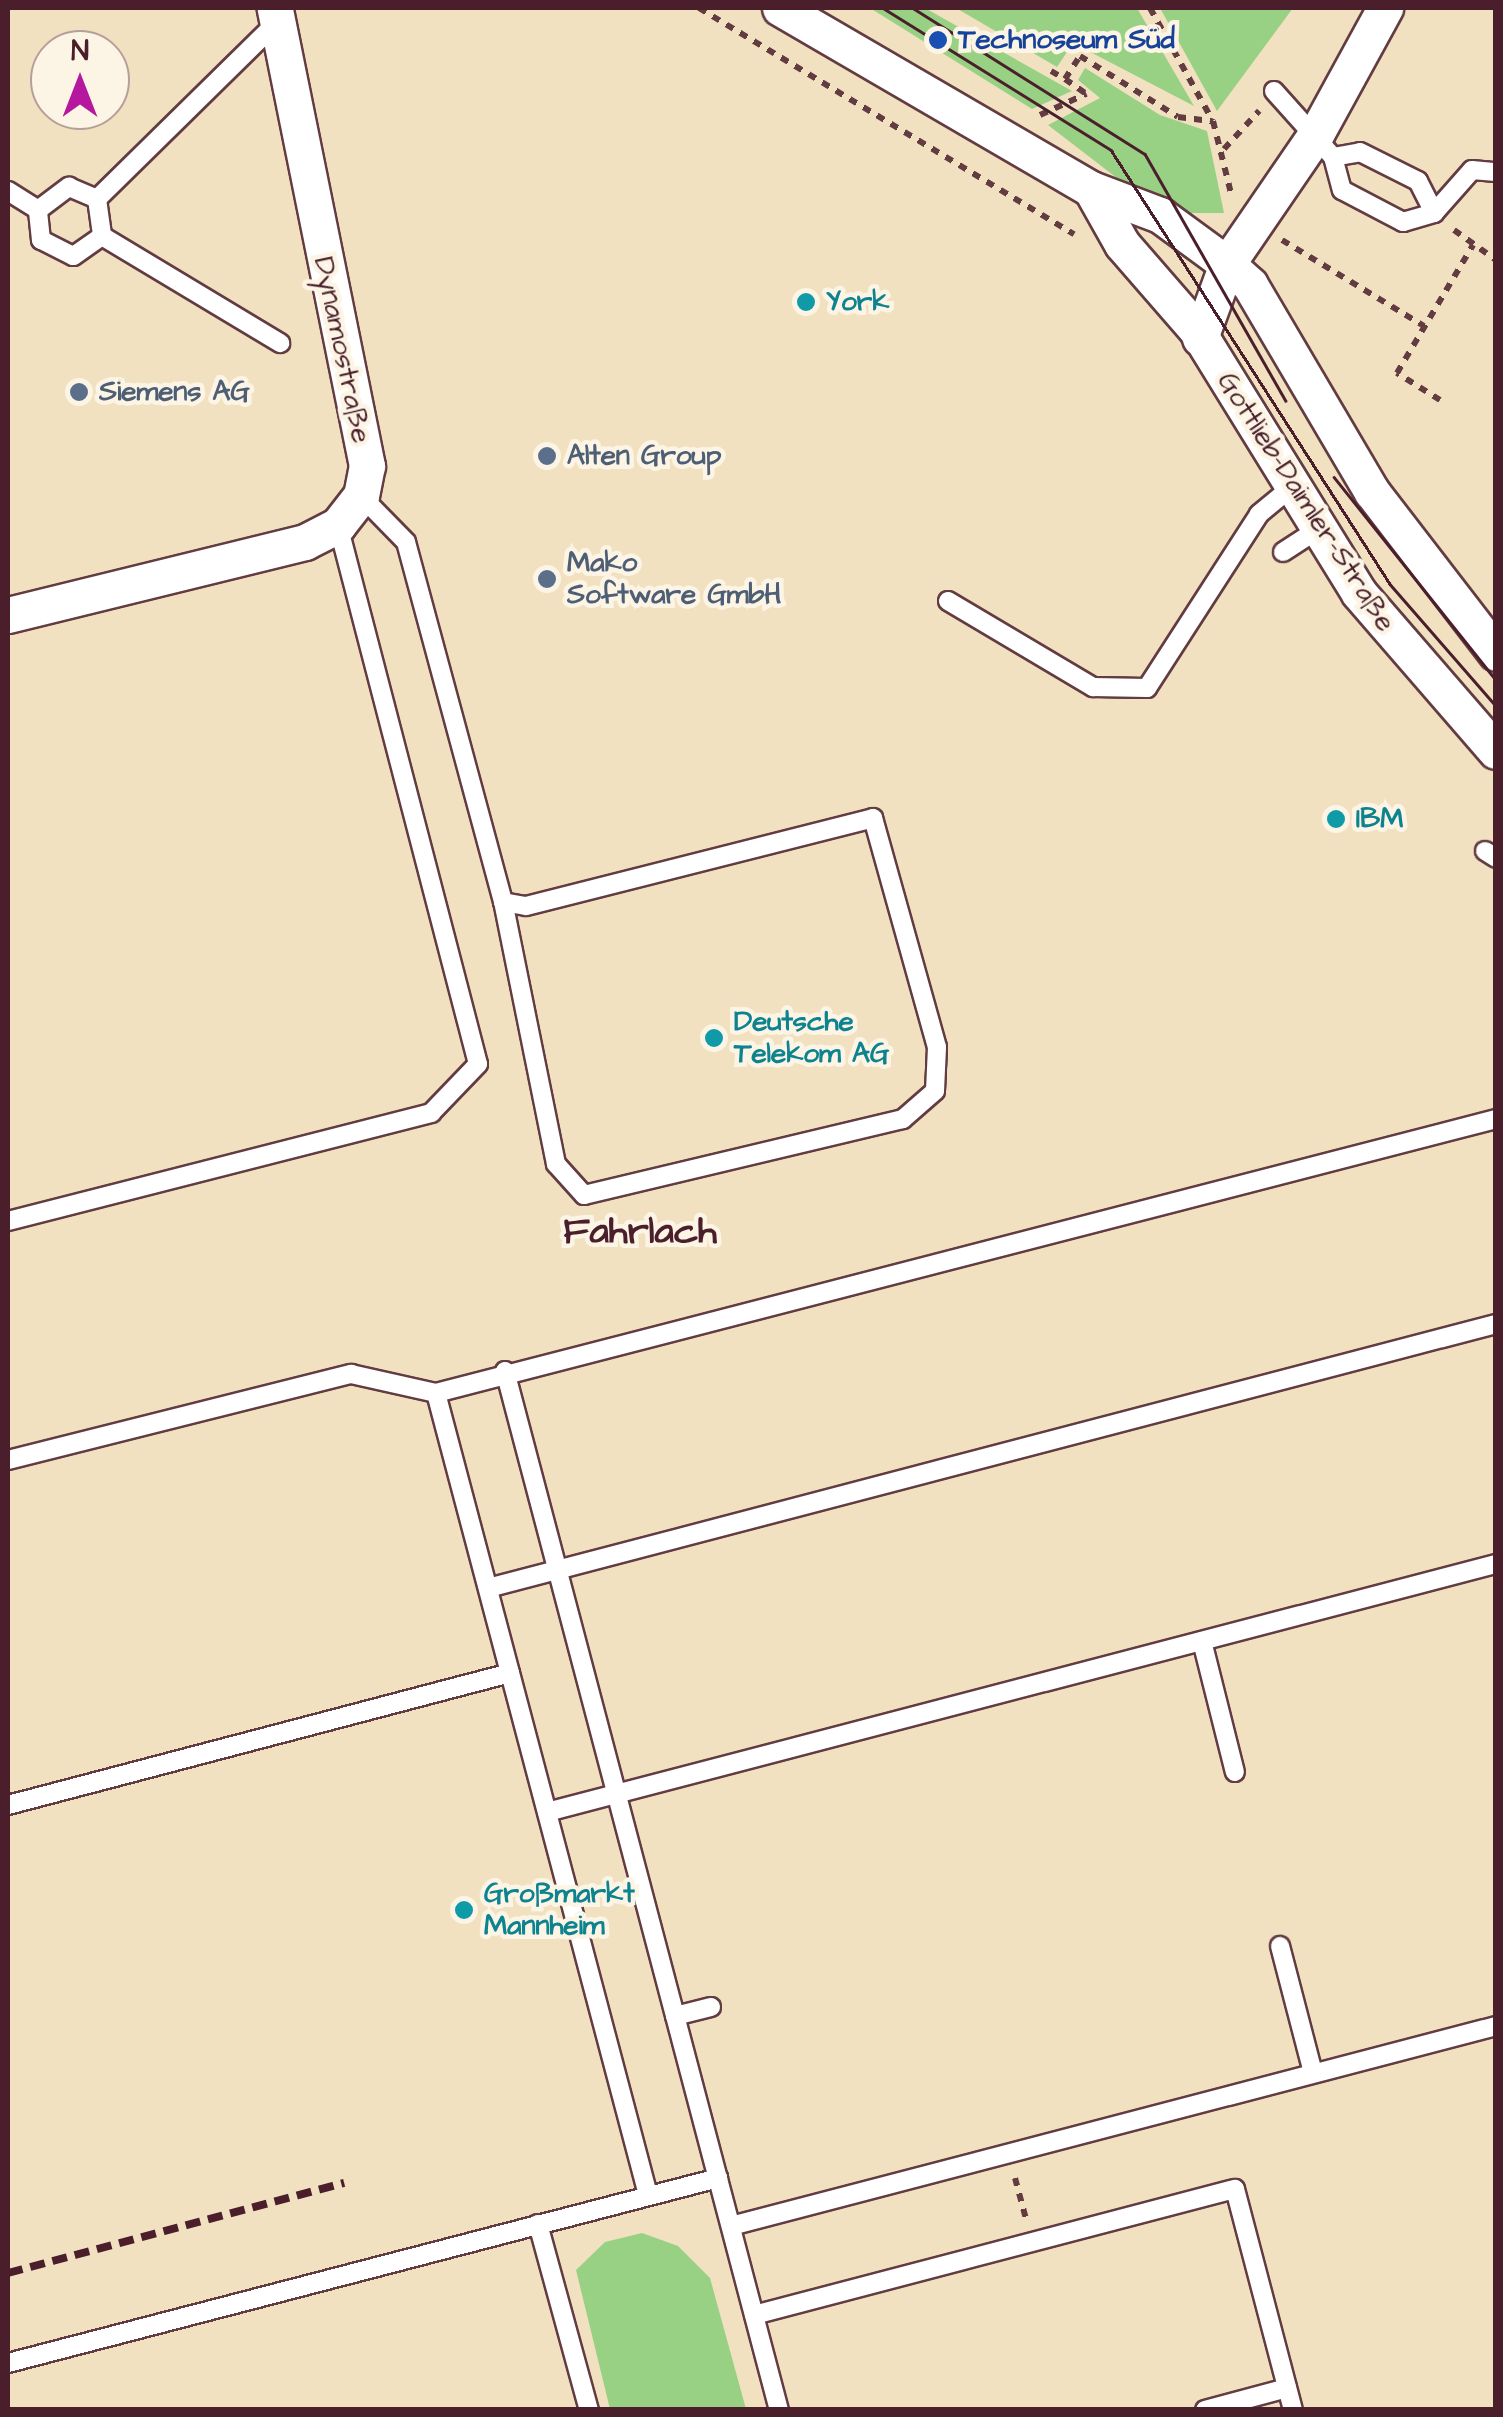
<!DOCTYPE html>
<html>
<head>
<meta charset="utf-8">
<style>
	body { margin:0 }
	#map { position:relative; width:1503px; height:2417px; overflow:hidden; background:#f1e1c1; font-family:"Architects Daughter",sans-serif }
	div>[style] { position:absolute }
	.green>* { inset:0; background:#99d184 }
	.path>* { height:6px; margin-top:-3px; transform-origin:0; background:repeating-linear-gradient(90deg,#633c42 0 8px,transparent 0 16px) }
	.roads { filter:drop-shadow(2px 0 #633c42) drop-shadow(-2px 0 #633c42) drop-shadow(0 2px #633c42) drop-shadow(0 -2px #633c42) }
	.lane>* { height:18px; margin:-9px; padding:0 9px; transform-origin:9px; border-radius:9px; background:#fff }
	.street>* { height:35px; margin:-17.5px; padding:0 17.5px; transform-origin:17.5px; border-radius:17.5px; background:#fff }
	.tram>* { height:2.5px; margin:-1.25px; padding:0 1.25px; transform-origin:1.25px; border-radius:1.25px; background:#4a1f2b }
	.rail>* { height:8px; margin-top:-4px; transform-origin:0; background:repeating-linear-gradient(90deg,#4a1f2b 0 15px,transparent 0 23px) }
	.dots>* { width:28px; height:28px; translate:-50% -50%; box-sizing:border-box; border:5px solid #fcf5e5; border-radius:50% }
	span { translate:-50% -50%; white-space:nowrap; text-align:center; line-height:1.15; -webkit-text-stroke:9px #fcf5e5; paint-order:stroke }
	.transit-label { font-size:28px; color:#164399; font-weight:700 }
	.left { translate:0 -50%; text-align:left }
	.culture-label { font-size:28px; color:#0d838f; font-weight:700 }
	.street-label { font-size:28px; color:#4a1f2b }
	.service-label { font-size:28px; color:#4e5e75; font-weight:700 }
	.district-label { font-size:38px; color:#4a1f2b; font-weight:700 }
	.frame { position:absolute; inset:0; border:10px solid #4a1f2b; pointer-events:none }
	.north { position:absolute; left:30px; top:30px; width:100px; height:100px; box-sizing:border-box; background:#fcf5e5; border:2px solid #b59f9b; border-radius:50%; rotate:0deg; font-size:28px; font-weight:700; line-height:40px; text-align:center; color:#4a1f2b }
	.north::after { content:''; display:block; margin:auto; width:35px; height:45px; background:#b5179e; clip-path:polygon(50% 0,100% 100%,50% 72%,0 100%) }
</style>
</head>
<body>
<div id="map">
	<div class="green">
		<i style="clip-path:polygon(870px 8px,925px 8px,1072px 91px,1032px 109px)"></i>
		<i style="clip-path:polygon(956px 8px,1137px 8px,1194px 106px,1073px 43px,1057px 67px)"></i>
		<i style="clip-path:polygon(1160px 8px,1293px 8px,1217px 111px)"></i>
		<i style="clip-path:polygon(1085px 68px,1160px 115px,1207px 131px,1224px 213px,1187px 213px,1139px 195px,1048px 125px,1100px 98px,1078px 80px)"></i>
		<i style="clip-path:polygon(642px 2233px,678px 2246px,710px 2278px,746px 2409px,610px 2409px,576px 2270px,605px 2242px)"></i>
	</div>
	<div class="path">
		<i style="left:699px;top:8px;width:438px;rotate:31.1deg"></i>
		<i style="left:1150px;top:8px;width:129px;rotate:60.9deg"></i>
		<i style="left:1213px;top:121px;width:78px;rotate:76deg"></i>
		<i style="left:1051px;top:71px;width:16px;rotate:30deg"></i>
		<i style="left:1065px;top:79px;width:27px;rotate:-57deg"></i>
		<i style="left:1080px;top:56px;width:115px;rotate:31.9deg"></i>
		<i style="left:1178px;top:117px;width:35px;rotate:7deg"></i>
		<i style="left:1065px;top:79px;width:24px;rotate:35deg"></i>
		<i style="left:1040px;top:115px;width:51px;rotate:-24.5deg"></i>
		<i style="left:1224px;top:149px;width:52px;rotate:-47.4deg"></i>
		<i style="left:1454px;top:230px;width:52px;rotate:35.5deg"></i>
		<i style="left:1282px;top:240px;width:166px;rotate:31.2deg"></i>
		<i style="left:1440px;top:400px;width:51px;rotate:-147.9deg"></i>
		<i style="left:1397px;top:373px;width:149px;rotate:-59.3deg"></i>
		<i style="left:1015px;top:2178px;width:42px;rotate:75deg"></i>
	</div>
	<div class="roads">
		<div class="lane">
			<i style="left:1274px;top:91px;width:89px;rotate:48.2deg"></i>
			<i style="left:1333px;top:157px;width:34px;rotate:75deg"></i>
			<i style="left:1342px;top:190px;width:69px;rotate:27.7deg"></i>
			<i style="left:1403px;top:222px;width:32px;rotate:-16deg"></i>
			<i style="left:1434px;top:213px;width:57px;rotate:-48.5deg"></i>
			<i style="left:1472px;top:170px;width:24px;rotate:5deg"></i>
			<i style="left:1333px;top:157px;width:27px;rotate:-10deg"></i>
			<i style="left:1360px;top:152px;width:65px;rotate:26.6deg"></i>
			<i style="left:1418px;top:181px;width:36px;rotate:63deg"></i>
			<i style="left:69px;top:187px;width:30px;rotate:23deg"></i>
			<i style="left:97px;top:199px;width:37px;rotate:82deg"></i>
			<i style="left:102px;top:236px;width:35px;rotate:145deg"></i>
			<i style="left:73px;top:256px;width:36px;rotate:-153deg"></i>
			<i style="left:41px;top:240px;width:30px;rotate:-96deg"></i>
			<i style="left:38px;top:210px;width:39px;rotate:-37deg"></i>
			<i style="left:8px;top:191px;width:36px;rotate:32deg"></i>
			<i style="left:97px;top:199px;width:245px;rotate:-44.5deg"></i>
			<i style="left:102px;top:236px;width:208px;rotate:31deg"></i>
			<i style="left:361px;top:496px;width:64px;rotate:45.6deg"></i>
			<i style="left:406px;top:542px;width:373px;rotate:74.9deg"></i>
			<i style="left:503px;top:902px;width:23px;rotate:10deg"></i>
			<i style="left:526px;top:906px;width:358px;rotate:-14.2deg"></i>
			<i style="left:873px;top:818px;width:238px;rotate:74.4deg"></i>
			<i style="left:937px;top:1047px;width:44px;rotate:92.6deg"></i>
			<i style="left:935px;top:1091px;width:43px;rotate:138.8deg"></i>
			<i style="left:903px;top:1119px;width:328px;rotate:166.6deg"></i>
			<i style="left:584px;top:1195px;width:42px;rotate:-132.1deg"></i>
			<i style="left:556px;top:1164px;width:267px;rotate:-101.4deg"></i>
			<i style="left:1283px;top:552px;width:44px;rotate:-33deg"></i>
			<i style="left:948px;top:601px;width:169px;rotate:30.7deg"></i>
			<i style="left:1093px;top:687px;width:54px;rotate:1.1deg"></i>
			<i style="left:1147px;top:688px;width:207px;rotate:-57.2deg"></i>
			<i style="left:1259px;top:514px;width:45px;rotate:-39.6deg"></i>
			<i style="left:1485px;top:851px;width:13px;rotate:32deg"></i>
			<i style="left:8px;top:1221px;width:437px;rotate:-14.3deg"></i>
			<i style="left:431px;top:1113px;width:68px;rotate:-46.2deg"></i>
			<i style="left:478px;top:1064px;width:557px;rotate:-104.56deg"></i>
			<i style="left:505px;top:1371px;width:1075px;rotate:75.23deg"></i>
			<i style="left:436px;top:1393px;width:830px;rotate:75.19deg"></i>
			<i style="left:8px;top:1460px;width:354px;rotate:-14.1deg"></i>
			<i style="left:351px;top:1374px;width:87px;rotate:12.6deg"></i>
			<i style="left:436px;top:1393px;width:1095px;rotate:-14.49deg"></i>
			<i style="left:488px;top:1588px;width:1042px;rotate:-14.68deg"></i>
			<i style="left:1202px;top:1641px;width:135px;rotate:75.9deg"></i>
			<i style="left:8px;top:1805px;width:519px;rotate:-14.73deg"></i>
			<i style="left:547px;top:1812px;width:981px;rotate:-14.65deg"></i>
			<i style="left:1280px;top:1946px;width:131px;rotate:75.4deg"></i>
			<i style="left:675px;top:2016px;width:37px;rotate:-14deg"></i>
			<i style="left:538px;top:2224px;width:193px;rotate:74.7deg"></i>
			<i style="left:731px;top:2226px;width:791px;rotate:-14.65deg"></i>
			<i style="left:754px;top:2315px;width:497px;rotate:-14.7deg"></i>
			<i style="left:1235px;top:2189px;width:228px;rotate:75.3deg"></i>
			<i style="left:8px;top:2363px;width:734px;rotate:-14.6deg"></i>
			<i style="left:1205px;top:2410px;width:85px;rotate:-15deg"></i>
		</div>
		<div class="street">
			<i style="left:780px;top:8px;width:360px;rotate:30.2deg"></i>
			<i style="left:1091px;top:189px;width:74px;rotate:20.6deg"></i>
			<i style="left:1160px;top:215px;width:83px;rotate:36.2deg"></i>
			<i style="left:1227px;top:264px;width:31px;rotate:42deg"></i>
			<i style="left:1250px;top:285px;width:240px;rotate:59.5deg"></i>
			<i style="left:1372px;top:492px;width:203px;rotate:52.4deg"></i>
			<i style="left:1091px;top:189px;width:63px;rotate:60.6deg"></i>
			<i style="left:1122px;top:244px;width:113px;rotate:49deg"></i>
			<i style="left:1196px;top:329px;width:310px;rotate:58.3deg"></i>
			<i style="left:1359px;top:593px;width:209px;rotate:49.1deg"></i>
			<i style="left:1200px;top:338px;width:79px;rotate:-70deg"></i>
			<i style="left:1227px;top:264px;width:158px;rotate:-55.6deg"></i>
			<i style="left:1316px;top:134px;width:144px;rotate:-61.3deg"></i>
			<i style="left:8px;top:615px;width:306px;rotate:-13.8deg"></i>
			<i style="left:305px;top:542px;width:37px;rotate:-27deg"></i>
			<i style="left:338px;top:525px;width:37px;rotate:-52deg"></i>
			<i style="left:361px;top:496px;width:31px;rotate:-79deg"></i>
			<i style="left:367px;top:466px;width:467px;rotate:-101.4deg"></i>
		</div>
	</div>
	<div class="tram">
		<i style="left:883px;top:8px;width:269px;rotate:31.9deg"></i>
		<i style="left:1111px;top:150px;width:516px;rotate:57.26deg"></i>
		<i style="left:1390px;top:584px;width:162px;rotate:49deg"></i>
		<i style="left:913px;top:8px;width:274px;rotate:32.2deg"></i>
		<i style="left:1145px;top:154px;width:284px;rotate:60.3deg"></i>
		<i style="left:1334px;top:477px;width:260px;rotate:51.4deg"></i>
	</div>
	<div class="rail">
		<i style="left:8px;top:2273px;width:348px;rotate:-15deg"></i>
	</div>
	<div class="dots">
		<i style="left:938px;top:40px;background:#1a4fb4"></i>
		<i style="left:806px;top:302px;background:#0f9aa8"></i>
		<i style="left:79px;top:392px;background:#5c6f8a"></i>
		<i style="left:547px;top:456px;background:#5c6f8a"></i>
		<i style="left:547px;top:579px;background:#5c6f8a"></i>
		<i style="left:1336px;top:819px;background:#0f9aa8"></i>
		<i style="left:714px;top:1038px;background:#0f9aa8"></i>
		<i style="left:464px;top:1910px;background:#0f9aa8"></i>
	</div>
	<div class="transit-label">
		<span class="left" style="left:958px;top:40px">Technoseum Süd</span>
	</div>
	<div class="culture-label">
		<span class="left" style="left:826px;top:302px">York</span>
		<span class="left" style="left:1356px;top:819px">IBM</span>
		<span class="left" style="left:734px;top:1038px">Deutsche<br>Telekom AG</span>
		<span class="left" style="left:484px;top:1910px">Großmarkt<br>Mannheim</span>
	</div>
	<div class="street-label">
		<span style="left:342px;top:350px;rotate:78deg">Dynamostraße</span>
		<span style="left:1306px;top:502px;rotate:57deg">Gottlieb-Daimler-Straße</span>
	</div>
	<div class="service-label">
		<span class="left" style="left:99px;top:392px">Siemens AG</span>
		<span class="left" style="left:567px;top:456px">Alten Group</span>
		<span class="left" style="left:567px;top:579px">Mako<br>Software GmbH</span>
	</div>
	<div class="district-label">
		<span style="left:640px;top:1233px">Fahrlach</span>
	</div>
	<div class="frame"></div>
	<div class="north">N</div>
</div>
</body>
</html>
